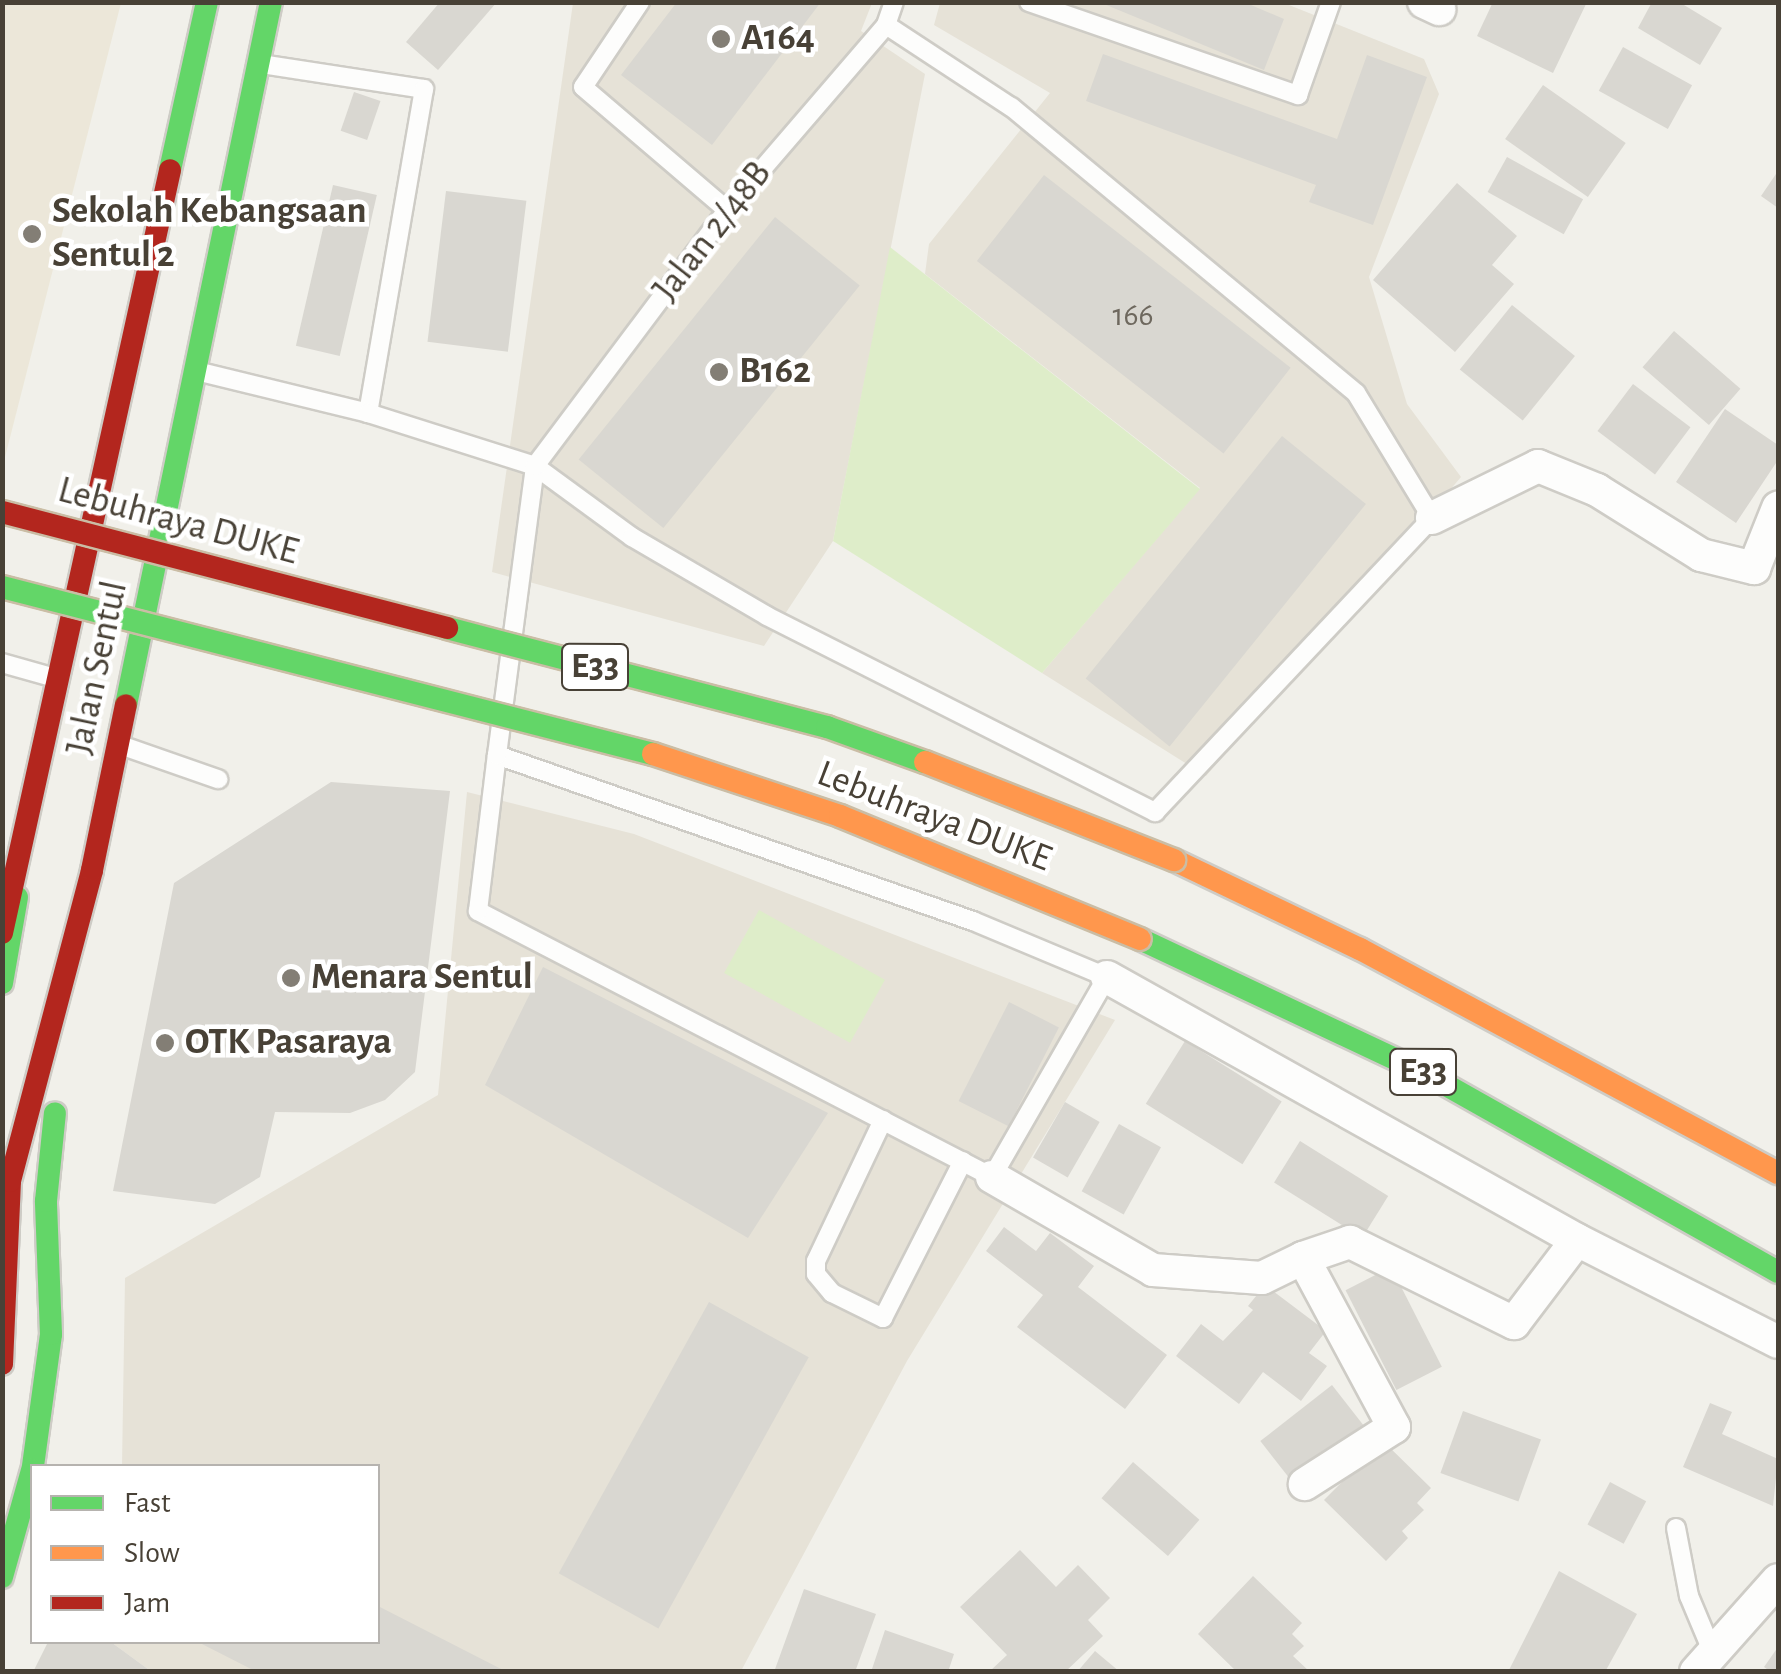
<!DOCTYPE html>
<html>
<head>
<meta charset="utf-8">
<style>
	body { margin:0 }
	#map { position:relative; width:1781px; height:1674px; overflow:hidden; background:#f1f0ea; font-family:"Alegreya Sans",sans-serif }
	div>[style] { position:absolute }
	.residential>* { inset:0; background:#e6e2d7 }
	.education>* { inset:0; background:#ece7d9 }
	.green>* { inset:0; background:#deedc9; transform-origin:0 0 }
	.building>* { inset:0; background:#d9d7d1; transform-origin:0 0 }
	.roads { filter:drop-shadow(2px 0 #ceccc6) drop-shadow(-2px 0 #ceccc6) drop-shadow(0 2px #ceccc6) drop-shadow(0 -2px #ceccc6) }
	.lane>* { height:18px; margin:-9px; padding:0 9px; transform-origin:9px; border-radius:9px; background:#fdfdfc }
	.street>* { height:32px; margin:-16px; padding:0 16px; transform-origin:16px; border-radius:16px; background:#fdfdfc }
	.fast>* { height:22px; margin:-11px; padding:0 11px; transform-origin:11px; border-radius:11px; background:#63d668 }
	.slow>* { height:22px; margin:-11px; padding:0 11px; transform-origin:11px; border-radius:11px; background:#ff974d }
	.jam>* { height:22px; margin:-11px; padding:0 11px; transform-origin:11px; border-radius:11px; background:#b3261e }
	.bridges { filter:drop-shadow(2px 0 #cabda5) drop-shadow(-2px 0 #cabda5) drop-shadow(0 2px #cabda5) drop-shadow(0 -2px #cabda5) }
	.fast-bridge>* { height:22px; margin:-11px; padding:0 11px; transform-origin:11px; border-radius:11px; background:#63d668 }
	.slow-bridge>* { height:22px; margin:-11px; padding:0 11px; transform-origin:11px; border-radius:11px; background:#ff974d }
	.jam-bridge>* { height:22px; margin:-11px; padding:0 11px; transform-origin:11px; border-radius:11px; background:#b3261e }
	.dots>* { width:28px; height:28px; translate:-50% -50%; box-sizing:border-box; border:5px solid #fff; border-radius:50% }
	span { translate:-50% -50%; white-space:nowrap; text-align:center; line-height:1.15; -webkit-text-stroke:9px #fff; paint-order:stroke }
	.number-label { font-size:32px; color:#6e685e }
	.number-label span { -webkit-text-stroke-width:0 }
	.shield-label span { padding:2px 8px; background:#fff; border:2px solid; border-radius:8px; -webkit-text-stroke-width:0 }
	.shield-label { font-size:35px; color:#484136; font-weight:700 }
	.poi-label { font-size:38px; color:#484136; font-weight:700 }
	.left { translate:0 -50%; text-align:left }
	.street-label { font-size:38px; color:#484136 }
	.frame { position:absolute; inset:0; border:5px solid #484136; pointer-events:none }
	.legend { position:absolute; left:30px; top:1464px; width:350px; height:180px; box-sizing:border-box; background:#fff; border:2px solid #b6b3af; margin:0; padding:12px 18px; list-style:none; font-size:30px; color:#484136 }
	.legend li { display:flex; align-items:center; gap:20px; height:50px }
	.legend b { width:50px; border:2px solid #b6b3af }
</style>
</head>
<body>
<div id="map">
	<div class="residential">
		<i style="clip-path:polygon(573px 3px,872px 3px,861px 31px,925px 74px,833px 541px,764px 646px,492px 572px)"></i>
		<i style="clip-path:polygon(940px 3px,1284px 3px,1424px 59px,1439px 94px,1369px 277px,1407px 404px,1461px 477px,1206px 776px,1042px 673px,1200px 488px,925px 274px,929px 244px,1050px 93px,934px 25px)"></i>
		<i style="clip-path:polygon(467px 792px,634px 834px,1115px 1020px,907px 1361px,741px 1671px,152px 1672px,111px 1642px,378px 1642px,378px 1466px,122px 1466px,125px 1278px,438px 1095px)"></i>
	</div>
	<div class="education">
		<i style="clip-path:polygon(2px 3px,121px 3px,3px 465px,2px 465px)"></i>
	</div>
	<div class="green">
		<i style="clip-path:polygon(890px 247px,1200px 489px,1042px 673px,833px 541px)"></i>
		<i style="left:759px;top:910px;width:144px;height:72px;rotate:29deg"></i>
	</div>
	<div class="building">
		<i style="clip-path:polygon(440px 2px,497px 2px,438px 70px,406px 42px)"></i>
		<i style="clip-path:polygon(677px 2px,821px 2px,712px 145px,621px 75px)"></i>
		<i style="clip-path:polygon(1099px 2px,1244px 2px,1284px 19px,1264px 70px)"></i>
		<i style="clip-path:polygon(1493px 2px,1587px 2px,1553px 73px,1477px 36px)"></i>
		<i style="clip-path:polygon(1652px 2px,1679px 2px,1722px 28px,1700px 65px,1638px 28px)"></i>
		<i style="left:1623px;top:47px;width:79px;height:50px;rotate:29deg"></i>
		<i style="clip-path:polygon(1103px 54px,1337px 139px,1367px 55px,1427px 77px,1373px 225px,1309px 202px,1316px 185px,1086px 101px)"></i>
		<i style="left:1543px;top:85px;width:101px;height:66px;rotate:35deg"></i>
		<i style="left:354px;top:92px;width:28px;height:41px;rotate:19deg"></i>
		<i style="left:1507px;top:157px;width:87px;height:40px;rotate:29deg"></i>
		<i style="clip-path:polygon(1778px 171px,1778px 208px,1761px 196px)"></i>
		<i style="left:1044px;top:175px;width:313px;height:109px;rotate:38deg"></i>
		<i style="clip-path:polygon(1457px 183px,1517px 236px,1492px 265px,1514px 284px,1455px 352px,1373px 280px)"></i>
		<i style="left:333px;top:185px;width:45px;height:165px;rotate:13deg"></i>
		<i style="left:446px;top:191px;width:81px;height:152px;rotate:7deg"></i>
		<i style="left:775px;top:217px;width:109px;height:312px;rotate:39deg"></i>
		<i style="left:1512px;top:305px;width:81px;height:83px;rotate:39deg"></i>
		<i style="left:1674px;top:331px;width:88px;height:48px;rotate:41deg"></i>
		<i style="left:1633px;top:384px;width:72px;height:59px;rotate:37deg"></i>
		<i style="clip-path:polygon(1725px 409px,1778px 445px,1778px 460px,1736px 523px,1676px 482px)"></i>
		<i style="left:1282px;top:436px;width:108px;height:312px;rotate:39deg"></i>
		<i style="clip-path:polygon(331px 782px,450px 791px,415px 1072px,385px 1100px,350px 1113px,275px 1112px,260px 1177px,215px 1204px,113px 1191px,174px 883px)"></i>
		<i style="clip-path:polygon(543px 967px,828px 1113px,748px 1238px,485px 1085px)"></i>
		<i style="left:1009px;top:1002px;width:56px;height:111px;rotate:27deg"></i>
		<i style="left:1185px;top:1041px;width:114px;height:74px;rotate:32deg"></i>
		<i style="left:1065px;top:1102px;width:40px;height:64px;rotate:30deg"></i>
		<i style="left:1119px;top:1124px;width:48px;height:77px;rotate:29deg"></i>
		<i style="left:1300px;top:1141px;width:104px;height:49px;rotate:32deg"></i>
		<i style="clip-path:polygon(1004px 1227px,1036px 1251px,1050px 1233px,1094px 1266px,1078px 1287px,1167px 1355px,1125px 1409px,1017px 1327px,1043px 1295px,986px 1251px)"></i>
		<i style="left:1391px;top:1267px;width:112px;height:51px;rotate:63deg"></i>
		<i style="clip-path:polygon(1265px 1285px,1326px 1331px,1309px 1353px,1327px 1366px,1301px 1401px,1263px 1372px,1239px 1404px,1176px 1356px,1201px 1324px,1223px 1341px,1253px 1310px,1248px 1306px)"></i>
		<i style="left:709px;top:1302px;width:114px;height:310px;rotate:29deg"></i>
		<i style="left:1332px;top:1385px;width:54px;height:91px;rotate:52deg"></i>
		<i style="clip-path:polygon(1710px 1403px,1732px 1412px,1722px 1434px,1778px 1459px,1773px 1506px,1683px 1467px)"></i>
		<i style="left:1463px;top:1411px;width:83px;height:66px;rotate:20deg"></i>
		<i style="clip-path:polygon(1384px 1442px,1431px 1488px,1417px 1503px,1424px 1510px,1402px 1531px,1408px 1538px,1386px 1561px,1324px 1500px,1347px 1477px,1341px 1471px)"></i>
		<i style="left:1133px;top:1462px;width:88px;height:48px;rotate:41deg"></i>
		<i style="left:1610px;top:1482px;width:41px;height:48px;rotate:28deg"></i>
		<i style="clip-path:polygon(1020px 1550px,1056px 1587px,1078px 1565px,1110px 1598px,1088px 1620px,1103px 1636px,1065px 1672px,989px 1672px,1007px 1655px,960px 1607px)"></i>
		<i style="clip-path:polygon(1559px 1571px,1637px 1614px,1605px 1672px,1508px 1672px)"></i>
		<i style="clip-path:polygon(1253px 1576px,1302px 1623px,1292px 1634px,1304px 1646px,1293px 1656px,1310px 1672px,1237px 1672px,1198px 1634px)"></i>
		<i style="clip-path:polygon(804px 1589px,876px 1614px,855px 1672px,774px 1672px)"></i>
		<i style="clip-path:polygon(378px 1606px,507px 1672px,257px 1672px,198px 1642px,378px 1642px)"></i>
		<i style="clip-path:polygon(885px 1630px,954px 1654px,948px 1672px,871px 1672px)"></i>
		<i style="clip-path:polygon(48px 1642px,111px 1642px,152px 1672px,33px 1672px)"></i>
		<i style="clip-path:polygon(1778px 1647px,1778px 1672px,1771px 1672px,1764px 1667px)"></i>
		<i style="clip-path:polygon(1095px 1651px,1120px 1672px,1077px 1672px)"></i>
	</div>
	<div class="roads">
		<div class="lane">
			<i style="left:640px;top:2px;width:102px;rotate:123.8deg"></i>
			<i style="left:583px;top:87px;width:189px;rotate:40.5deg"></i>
			<i style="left:1029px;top:2px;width:285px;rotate:19.1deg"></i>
			<i style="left:1298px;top:95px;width:99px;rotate:-70.5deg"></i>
			<i style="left:261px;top:64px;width:165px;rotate:8.7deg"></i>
			<i style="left:424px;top:89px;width:329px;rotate:99.8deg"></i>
			<i style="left:200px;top:372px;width:173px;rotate:13.7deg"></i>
			<i style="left:368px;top:413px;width:175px;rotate:17.6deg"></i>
			<i style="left:535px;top:466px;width:120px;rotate:36.2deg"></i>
			<i style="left:632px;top:537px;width:156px;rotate:30.3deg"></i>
			<i style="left:767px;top:616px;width:435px;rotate:26.8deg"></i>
			<i style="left:1155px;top:812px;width:404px;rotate:-46.7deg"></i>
			<i style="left:1432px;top:518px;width:146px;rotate:-121.3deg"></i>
			<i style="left:1356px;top:393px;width:448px;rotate:-140.3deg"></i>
			<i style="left:1011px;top:107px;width:149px;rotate:-146.7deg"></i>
			<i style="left:2px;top:663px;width:55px;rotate:15.8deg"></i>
			<i style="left:123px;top:746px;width:101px;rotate:19.2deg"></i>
			<i style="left:497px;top:755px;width:504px;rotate:19.23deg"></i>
			<i style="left:973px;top:921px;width:145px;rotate:22.7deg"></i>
			<i style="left:1107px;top:977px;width:231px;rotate:119.9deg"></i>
			<i style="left:992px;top:1177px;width:579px;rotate:-152.64deg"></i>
			<i style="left:478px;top:911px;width:157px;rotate:-83.1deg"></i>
			<i style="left:497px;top:755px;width:291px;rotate:-82.5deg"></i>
			<i style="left:535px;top:466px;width:320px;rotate:-53.1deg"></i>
			<i style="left:727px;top:210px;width:244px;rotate:-49.3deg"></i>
			<i style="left:886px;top:25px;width:24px;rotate:-71deg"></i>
			<i style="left:883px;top:1120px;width:156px;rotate:115.4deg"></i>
			<i style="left:816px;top:1261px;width:13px;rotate:90deg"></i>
			<i style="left:816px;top:1274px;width:25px;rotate:50deg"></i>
			<i style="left:832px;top:1293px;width:57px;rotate:26.1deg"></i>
			<i style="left:883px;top:1318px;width:176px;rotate:-63deg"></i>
			<i style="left:1676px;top:1528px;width:69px;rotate:79.2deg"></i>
			<i style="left:1689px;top:1596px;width:62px;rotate:67.2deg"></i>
		</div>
		<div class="street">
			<i style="left:1424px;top:2px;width:17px;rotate:25deg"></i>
			<i style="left:1432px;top:518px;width:118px;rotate:-26.1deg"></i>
			<i style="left:1538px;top:466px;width:64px;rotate:22.1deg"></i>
			<i style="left:1597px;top:490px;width:123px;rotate:32deg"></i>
			<i style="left:1701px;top:555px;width:55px;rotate:13.8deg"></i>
			<i style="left:1754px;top:568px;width:65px;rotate:-68.2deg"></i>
			<i style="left:1107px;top:977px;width:539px;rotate:29.23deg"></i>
			<i style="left:1577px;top:1240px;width:225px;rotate:26.9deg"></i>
			<i style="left:992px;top:1177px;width:186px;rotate:30deg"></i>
			<i style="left:1153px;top:1270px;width:109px;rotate:4.2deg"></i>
			<i style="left:1262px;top:1278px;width:46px;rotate:-26deg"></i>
			<i style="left:1303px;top:1258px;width:192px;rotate:61.7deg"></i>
			<i style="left:1394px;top:1427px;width:106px;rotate:147.4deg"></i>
			<i style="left:1303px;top:1258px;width:50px;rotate:-18.8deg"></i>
			<i style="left:1350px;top:1242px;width:183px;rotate:26.3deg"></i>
			<i style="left:1514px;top:1323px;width:104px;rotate:-52.8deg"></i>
			<i style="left:1696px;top:1672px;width:123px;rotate:-48.3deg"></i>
		</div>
		<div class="fast">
			<i style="left:170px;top:170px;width:172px;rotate:-77.6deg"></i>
			<i style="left:126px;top:705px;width:718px;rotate:-78.35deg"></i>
			<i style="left:1140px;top:939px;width:313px;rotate:25.2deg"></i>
			<i style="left:1423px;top:1072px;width:407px;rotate:29.4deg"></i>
			<i style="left:2px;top:983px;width:87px;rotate:-80.1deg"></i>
			<i style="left:33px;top:1466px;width:133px;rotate:-82.2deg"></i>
			<i style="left:51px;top:1334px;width:133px;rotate:-92.2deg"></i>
			<i style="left:46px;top:1201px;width:88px;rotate:-84.2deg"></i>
			<i style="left:2px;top:1577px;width:111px;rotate:-74.3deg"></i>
		</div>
		<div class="slow">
			<i style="left:1174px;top:860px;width:206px;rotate:25.6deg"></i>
			<i style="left:1360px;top:949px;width:474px;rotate:28.2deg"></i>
		</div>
		<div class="jam">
			<i style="left:2px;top:933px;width:781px;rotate:-77.58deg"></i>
			<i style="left:2px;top:1364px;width:183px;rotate:-87.5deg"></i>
			<i style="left:10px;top:1181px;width:322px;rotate:-75.2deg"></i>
			<i style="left:92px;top:870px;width:168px;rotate:-78.4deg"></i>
		</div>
	</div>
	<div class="bridges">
		<div class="fast-bridge">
			<i style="left:2px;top:587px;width:672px;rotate:14.39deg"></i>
			<i style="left:447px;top:628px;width:393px;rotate:14.6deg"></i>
			<i style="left:827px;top:727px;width:104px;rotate:19.7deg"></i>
		</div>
		<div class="slow-bridge">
			<i style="left:653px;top:754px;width:197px;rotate:18.3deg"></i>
			<i style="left:840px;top:816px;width:324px;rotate:22.3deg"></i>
			<i style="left:925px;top:762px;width:268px;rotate:21.5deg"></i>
		</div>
		<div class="jam-bridge">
			<i style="left:2px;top:512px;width:460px;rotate:14.6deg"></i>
		</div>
	</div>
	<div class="dots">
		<i style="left:721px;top:39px;background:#837e75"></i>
		<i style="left:32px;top:234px;background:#837e75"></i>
		<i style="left:719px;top:372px;background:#837e75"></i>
		<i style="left:291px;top:978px;background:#837e75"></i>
		<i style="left:165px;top:1043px;background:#837e75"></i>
	</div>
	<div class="number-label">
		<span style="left:1133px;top:315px">166</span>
	</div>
	<div class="shield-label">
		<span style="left:595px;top:667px">E33</span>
		<span style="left:1423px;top:1072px">E33</span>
	</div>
	<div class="poi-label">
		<span class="left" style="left:741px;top:39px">A164</span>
		<span class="left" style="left:52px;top:234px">Sekolah Kebangsaan<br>Sentul 2</span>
		<span class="left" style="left:739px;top:372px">B162</span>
		<span class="left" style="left:311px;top:978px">Menara Sentul</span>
		<span class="left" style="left:185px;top:1043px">OTK Pasaraya</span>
	</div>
	<div class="street-label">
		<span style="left:713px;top:232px;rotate:-52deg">Jalan 2/48B</span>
		<span style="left:178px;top:522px;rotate:15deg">Lebuhraya DUKE</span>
		<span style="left:98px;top:668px;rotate:-78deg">Jalan Sentul</span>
		<span style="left:934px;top:817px;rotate:21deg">Lebuhraya DUKE</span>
	</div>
	<div class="frame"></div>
	<ul class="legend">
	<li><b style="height:12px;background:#63d668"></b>Fast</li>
	<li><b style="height:12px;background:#ff974d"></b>Slow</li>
	<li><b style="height:12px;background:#b3261e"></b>Jam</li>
	</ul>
</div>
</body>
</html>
